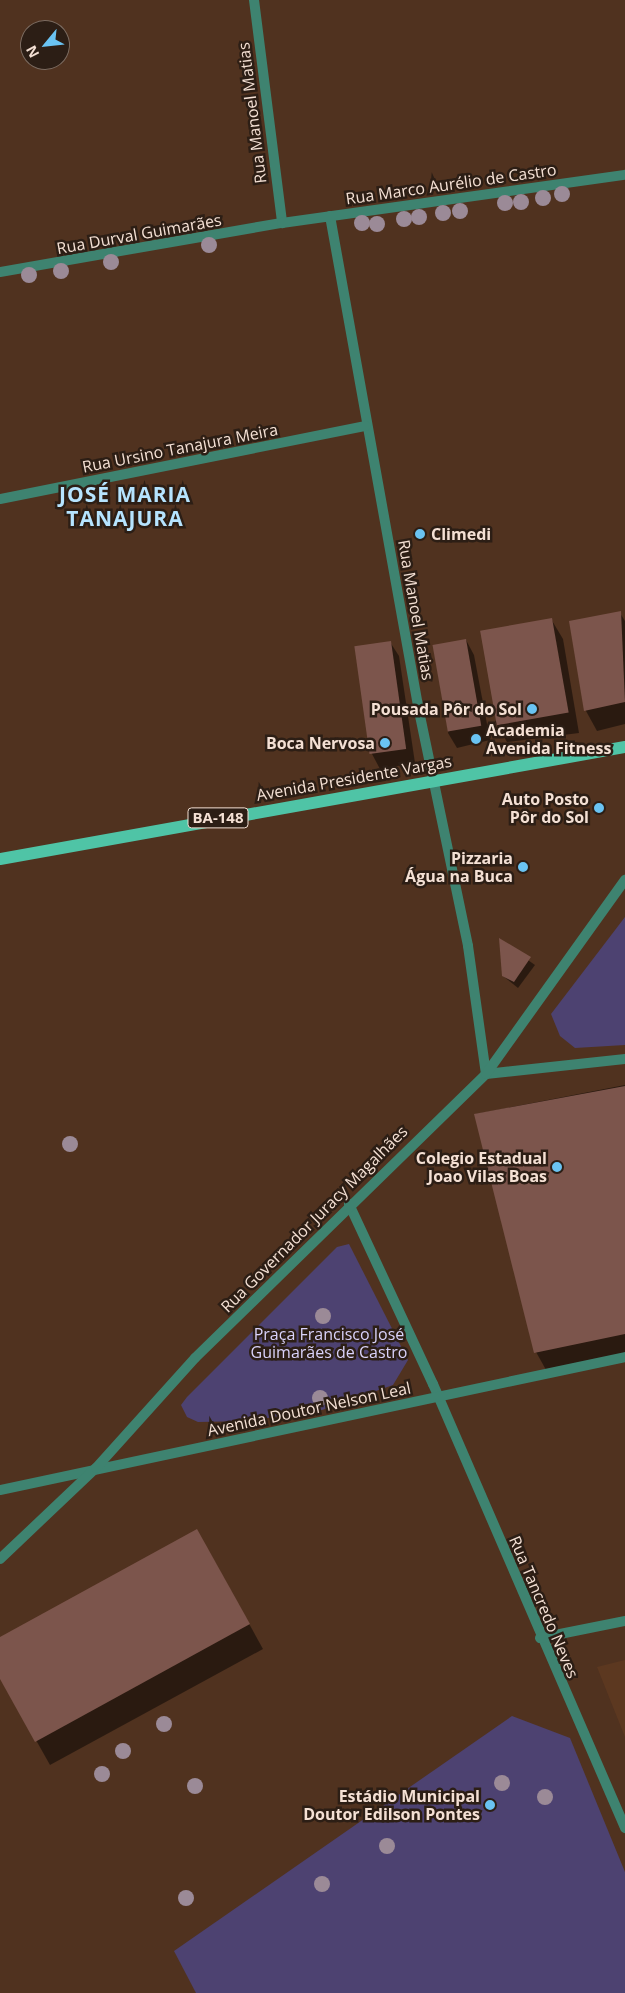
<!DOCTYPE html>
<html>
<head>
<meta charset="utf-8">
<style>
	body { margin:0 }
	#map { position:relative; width:625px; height:1993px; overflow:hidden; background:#50321f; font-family:"Open Sans",sans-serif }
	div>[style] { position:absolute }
	.built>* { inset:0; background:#5c3820 }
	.green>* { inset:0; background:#4d4271 }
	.shadow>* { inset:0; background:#0007 }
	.building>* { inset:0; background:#7c554c; transform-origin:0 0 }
	.minor>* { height:10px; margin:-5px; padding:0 5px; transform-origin:5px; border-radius:5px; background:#3e8370 }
	.tertiary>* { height:10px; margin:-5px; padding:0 5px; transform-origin:5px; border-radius:5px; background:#3e8370 }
	.primary>* { height:12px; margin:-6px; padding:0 6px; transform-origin:6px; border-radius:6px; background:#4fc4a6 }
	.trees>* { width:16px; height:16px; margin:-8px; border-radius:50%; background:#9b8a97 }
	.dots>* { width:14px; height:14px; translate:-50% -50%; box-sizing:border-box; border:2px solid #2c1e15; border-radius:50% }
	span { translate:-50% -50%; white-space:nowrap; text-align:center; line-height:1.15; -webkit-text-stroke:5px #2c1e15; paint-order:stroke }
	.shield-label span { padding:1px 4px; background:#2c1e15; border:1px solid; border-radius:4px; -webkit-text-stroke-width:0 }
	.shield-label { font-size:15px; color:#f4e0d4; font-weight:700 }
	.street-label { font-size:16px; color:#f4e0d4 }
	.poi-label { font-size:16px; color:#f4e0d4; font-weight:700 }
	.left { translate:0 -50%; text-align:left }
	.right { translate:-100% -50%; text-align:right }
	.park-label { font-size:16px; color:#d9d2fa }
	.district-label { font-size:21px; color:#b6e4ff; font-weight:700; letter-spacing:1px }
	.north { position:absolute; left:20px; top:20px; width:50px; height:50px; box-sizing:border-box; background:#2c1e15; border:1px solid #7c6c61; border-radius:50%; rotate:242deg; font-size:14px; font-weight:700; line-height:20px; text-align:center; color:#f4e0d4 }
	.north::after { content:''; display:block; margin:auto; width:18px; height:22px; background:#6ac3f2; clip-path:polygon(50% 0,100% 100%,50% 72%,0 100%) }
</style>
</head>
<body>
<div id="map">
	<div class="built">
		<i style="clip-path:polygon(625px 1660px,625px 1737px,597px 1667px)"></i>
	</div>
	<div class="green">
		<i style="clip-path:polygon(625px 917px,625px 1045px,575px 1048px,560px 1036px,551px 1014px)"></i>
		<i style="clip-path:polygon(349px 1244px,408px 1360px,393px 1385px,322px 1410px,248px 1421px,198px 1422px,187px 1417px,181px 1405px,187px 1397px,337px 1247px)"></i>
		<i style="clip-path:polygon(512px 1716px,570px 1738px,625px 1872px,625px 1993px,196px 1993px,174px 1951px)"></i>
	</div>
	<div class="shadow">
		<i style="clip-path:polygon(620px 613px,625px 621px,625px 724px,597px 731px,586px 711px,570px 622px)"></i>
		<i style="clip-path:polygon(551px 619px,563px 639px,579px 733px,507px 742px,495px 722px)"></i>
		<i style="clip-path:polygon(466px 640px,474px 655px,490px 740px,457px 748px,448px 733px)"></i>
		<i style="clip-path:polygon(390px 642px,399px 656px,415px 763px,380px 769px,372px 754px)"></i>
		<i style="clip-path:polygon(501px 941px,535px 965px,518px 988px,503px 976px)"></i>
		<i style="clip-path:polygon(625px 1085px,625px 1361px,550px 1377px,536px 1352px,476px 1114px)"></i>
		<i style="clip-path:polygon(211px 1555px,263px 1649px,50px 1765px,0 1676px,0 1638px)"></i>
	</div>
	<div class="building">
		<i style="clip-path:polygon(621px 611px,625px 702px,584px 711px,569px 621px)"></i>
		<i style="left:552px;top:618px;width:96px;height:73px;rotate:80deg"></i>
		<i style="left:466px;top:639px;width:88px;height:34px;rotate:80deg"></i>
		<i style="left:391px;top:641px;width:109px;height:37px;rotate:82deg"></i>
		<i style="clip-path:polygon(499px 938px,531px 957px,514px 982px,502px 976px)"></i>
		<i style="clip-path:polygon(625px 1086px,625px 1334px,534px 1353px,474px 1114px)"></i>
		<i style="clip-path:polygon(197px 1529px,250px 1624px,35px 1742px,0 1679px,0 1637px)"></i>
	</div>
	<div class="minor">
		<i style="left:254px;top:0;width:225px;rotate:82.8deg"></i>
		<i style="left:330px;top:216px;width:503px;rotate:79.81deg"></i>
		<i style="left:419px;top:711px;width:240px;rotate:78.2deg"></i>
		<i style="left:468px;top:946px;width:129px;rotate:82deg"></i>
		<i style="left:486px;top:1074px;width:140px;rotate:-6.2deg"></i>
		<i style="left:0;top:272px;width:286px;rotate:-9.9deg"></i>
		<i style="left:282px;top:223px;width:346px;rotate:-8deg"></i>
		<i style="left:0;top:499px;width:373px;rotate:-11.3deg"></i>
		<i style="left:349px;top:1204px;width:199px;rotate:65deg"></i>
		<i style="left:433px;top:1384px;width:484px;rotate:66.6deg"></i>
		<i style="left:540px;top:1638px;width:87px;rotate:-11.3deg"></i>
	</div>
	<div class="tertiary">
		<i style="left:0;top:1490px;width:639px;rotate:-12.01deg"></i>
		<i style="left:0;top:1559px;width:132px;rotate:-43.5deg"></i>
		<i style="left:96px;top:1468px;width:148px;rotate:-48deg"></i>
		<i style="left:195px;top:1358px;width:407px;rotate:-44.3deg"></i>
		<i style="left:486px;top:1074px;width:239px;rotate:-54.4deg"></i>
	</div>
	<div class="primary">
		<i style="left:0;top:859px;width:635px;rotate:-10.16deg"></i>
	</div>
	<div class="trees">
		<i style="left:562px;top:194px"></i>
		<i style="left:543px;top:198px"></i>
		<i style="left:521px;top:202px"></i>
		<i style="left:505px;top:203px"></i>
		<i style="left:460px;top:211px"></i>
		<i style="left:443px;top:213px"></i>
		<i style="left:419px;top:217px"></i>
		<i style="left:404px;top:219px"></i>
		<i style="left:362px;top:223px"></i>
		<i style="left:377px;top:224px"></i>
		<i style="left:209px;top:245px"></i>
		<i style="left:111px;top:262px"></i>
		<i style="left:61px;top:271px"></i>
		<i style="left:29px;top:275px"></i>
		<i style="left:70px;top:1144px"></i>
		<i style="left:323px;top:1316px"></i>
		<i style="left:320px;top:1398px"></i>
		<i style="left:164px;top:1724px"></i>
		<i style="left:123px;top:1751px"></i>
		<i style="left:102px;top:1774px"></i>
		<i style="left:502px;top:1783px"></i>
		<i style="left:195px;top:1786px"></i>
		<i style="left:545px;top:1797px"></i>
		<i style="left:387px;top:1846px"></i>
		<i style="left:322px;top:1884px"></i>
		<i style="left:186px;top:1898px"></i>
	</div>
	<div class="dots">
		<i style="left:420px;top:534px;background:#6ac3f2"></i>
		<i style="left:532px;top:709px;background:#6ac3f2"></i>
		<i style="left:476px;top:739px;background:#6ac3f2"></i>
		<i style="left:385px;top:743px;background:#6ac3f2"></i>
		<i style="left:599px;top:808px;background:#6ac3f2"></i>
		<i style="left:523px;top:867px;background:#6ac3f2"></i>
		<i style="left:557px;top:1167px;background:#6ac3f2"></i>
		<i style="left:490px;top:1805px;background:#6ac3f2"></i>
	</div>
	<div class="shield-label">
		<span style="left:218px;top:818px">BA-148</span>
	</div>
	<div class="street-label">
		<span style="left:252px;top:113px;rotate:-97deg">Rua Manoel Matias</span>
		<span style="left:451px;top:184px;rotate:-8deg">Rua Marco Aurélio de Castro</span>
		<span style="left:139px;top:234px;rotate:-10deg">Rua Durval Guimarães</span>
		<span style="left:180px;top:448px;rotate:-11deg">Rua Ursino Tanajura Meira</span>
		<span style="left:416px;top:610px;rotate:80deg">Rua Manoel Matias</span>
		<span style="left:354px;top:778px;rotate:-10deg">Avenida Presidente Vargas</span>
		<span style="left:314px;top:1219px;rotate:-45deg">Rua Governador Juracy Magalhães</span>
		<span style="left:309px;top:1409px;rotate:-12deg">Avenida Doutor Nelson Leal</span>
		<span style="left:544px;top:1607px;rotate:67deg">Rua Tancredo Neves</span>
	</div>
	<div class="poi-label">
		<span class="left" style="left:431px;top:534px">Climedi</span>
		<span class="right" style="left:522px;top:709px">Pousada Pôr do Sol</span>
		<span class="left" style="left:486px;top:739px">Academia<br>Avenida Fitness</span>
		<span class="right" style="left:375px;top:743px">Boca Nervosa</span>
		<span class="right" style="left:589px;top:808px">Auto Posto<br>Pôr do Sol</span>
		<span class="right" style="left:513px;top:867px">Pizzaria<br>Água na Buca</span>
		<span class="right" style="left:547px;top:1167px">Colegio Estadual<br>Joao Vilas Boas</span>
		<span class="right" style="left:480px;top:1805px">Estádio Municipal<br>Doutor Edilson Pontes</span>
	</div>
	<div class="park-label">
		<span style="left:329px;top:1343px">Praça Francisco José<br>Guimarães de Castro</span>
	</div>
	<div class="district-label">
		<span style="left:125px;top:506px">JOSÉ MARIA<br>TANAJURA</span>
	</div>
	<div class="north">N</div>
</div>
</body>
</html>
